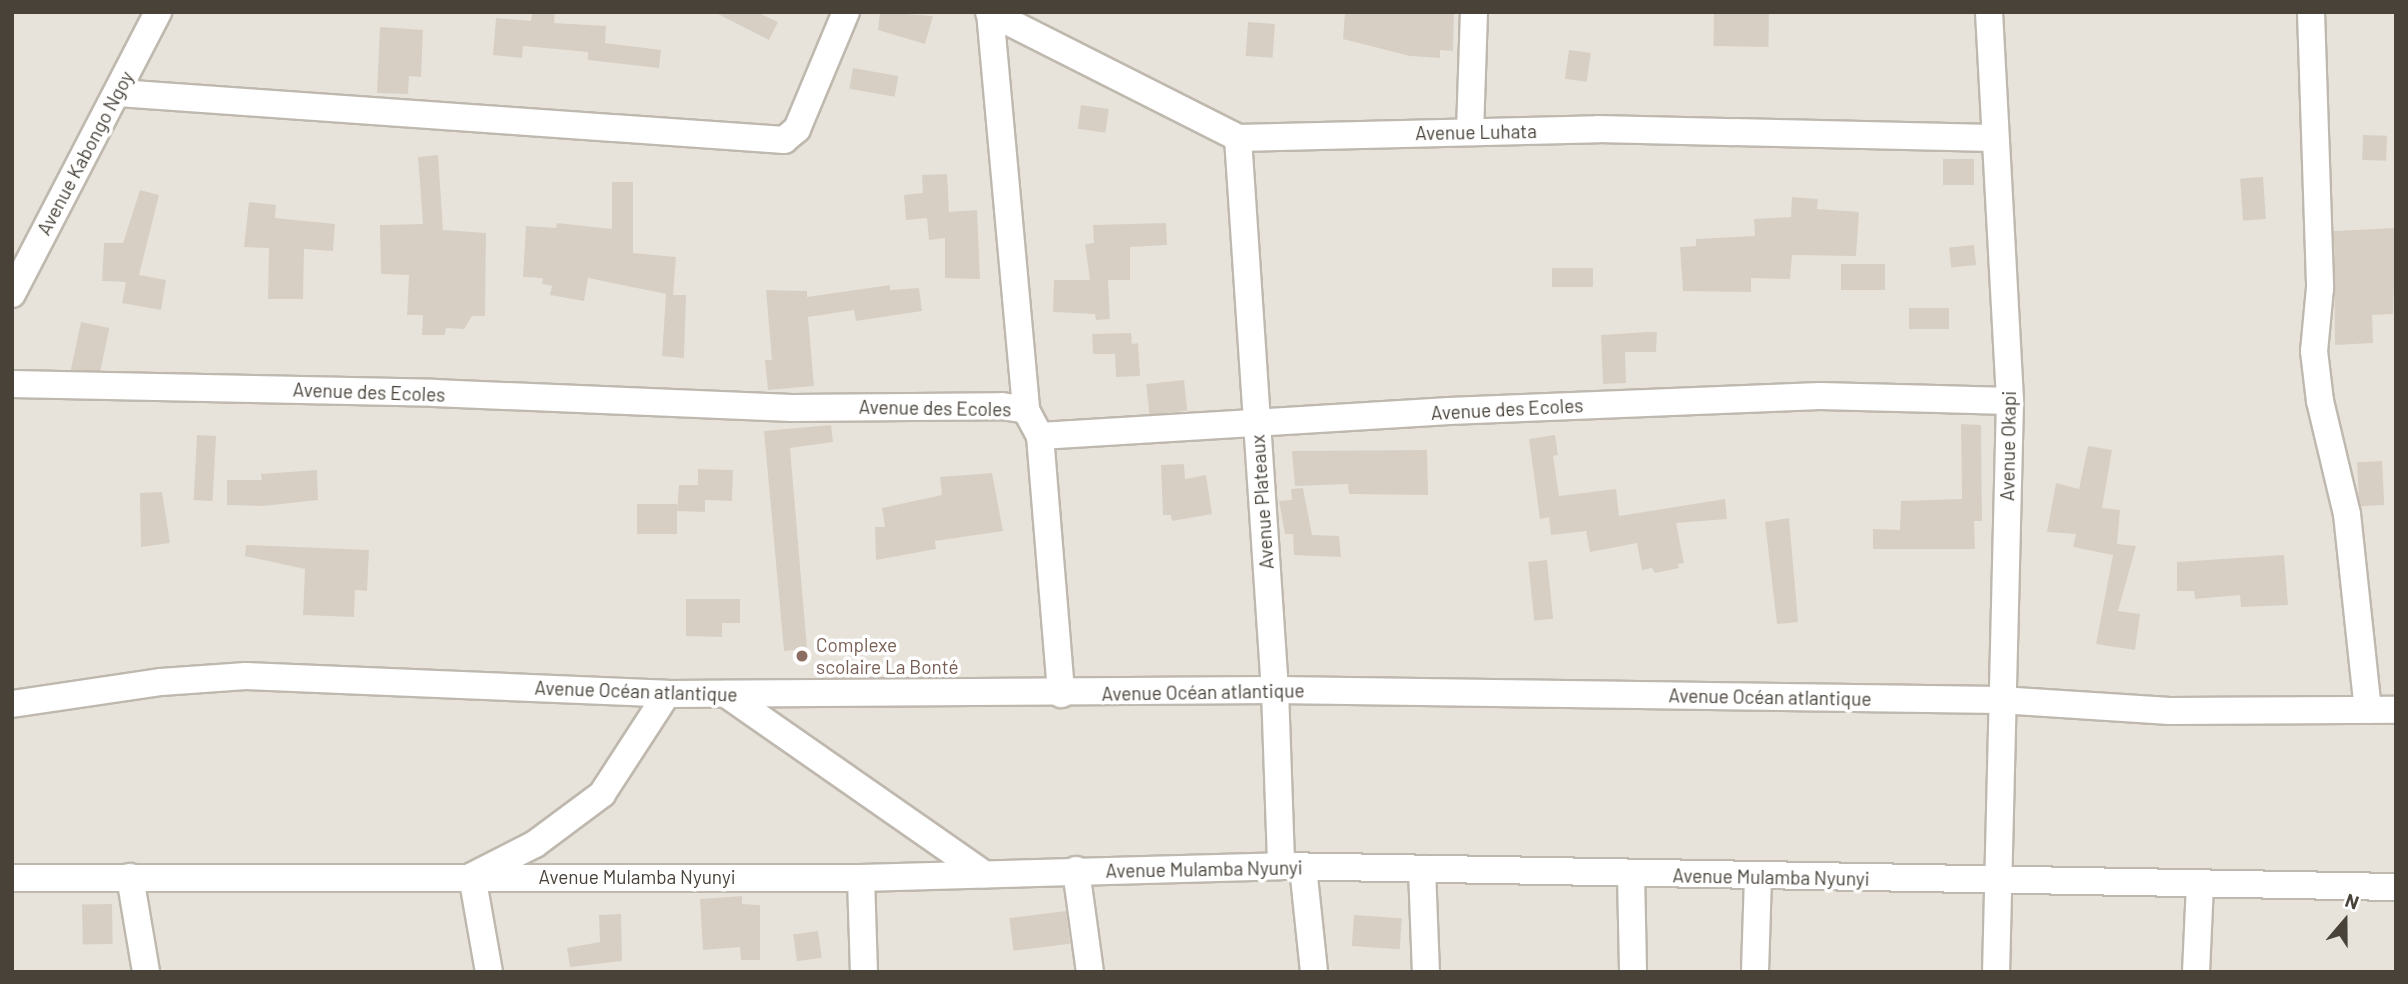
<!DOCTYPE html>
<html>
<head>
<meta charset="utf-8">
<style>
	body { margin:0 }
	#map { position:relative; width:2408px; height:984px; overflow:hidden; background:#f4f1eb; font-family:Barlow,sans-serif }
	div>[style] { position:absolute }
	.residential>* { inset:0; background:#e8e3da; transform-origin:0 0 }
	.building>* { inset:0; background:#d8cfc4; transform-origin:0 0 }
	.roads { filter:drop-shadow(2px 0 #bfb8ae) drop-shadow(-2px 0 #bfb8ae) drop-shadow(0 2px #bfb8ae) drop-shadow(0 -2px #bfb8ae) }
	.minor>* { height:26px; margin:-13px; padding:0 13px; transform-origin:13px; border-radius:13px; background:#fff }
	.dots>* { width:19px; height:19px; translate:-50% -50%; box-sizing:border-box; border:4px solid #fff; border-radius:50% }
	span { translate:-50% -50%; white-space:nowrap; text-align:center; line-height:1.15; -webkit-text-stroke:7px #fff; paint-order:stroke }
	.street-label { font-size:19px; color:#484239 }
	.education-label { font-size:19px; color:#785e54 }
	.left { translate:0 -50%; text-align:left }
	.frame { position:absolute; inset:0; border:14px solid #484239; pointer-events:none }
	.north { position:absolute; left:2310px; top:886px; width:70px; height:70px; -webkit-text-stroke:5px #fff; paint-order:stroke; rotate:20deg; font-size:19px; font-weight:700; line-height:28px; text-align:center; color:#484239 }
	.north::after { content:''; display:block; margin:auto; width:24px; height:32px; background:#484239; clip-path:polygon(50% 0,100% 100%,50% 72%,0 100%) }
</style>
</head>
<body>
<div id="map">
	<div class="residential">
		<i style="left:12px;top:12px;width:2384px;height:960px"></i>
	</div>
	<div class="building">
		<i style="clip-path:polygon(532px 12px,555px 12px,554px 23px,606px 26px,605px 43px,661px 50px,659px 68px,588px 60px,588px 52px,523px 46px,522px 58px,493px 55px,496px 18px,531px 21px)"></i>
		<i style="clip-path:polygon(714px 12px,757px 12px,778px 22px,769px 40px)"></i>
		<i style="clip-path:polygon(880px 12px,933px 16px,925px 44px,878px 30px)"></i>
		<i style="clip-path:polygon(1345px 12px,1454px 13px,1453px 51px,1440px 50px,1440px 58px,1410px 56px,1343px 39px)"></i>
		<i style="left:1714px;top:12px;width:55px;height:34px;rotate:1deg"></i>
		<i style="left:1248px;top:22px;width:27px;height:34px;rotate:4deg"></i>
		<i style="clip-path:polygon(380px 27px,423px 30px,421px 77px,409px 76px,408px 94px,377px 93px)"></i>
		<i style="left:1569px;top:50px;width:22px;height:29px;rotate:8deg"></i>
		<i style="left:853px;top:68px;width:46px;height:21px;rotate:10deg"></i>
		<i style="left:1081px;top:105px;width:28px;height:24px;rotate:8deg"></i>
		<i style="left:2363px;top:135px;width:24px;height:25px;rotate:2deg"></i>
		<i style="clip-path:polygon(438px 155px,443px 230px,486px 233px,485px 316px,472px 316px,464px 329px,446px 328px,445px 335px,422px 335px,423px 315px,407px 315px,409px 275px,381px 274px,380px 225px,423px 224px,418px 157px)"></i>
		<i style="left:1943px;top:159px;width:31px;height:26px"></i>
		<i style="clip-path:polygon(947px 174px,949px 212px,977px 210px,980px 279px,945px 278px,945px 238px,929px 240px,927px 218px,906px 220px,904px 195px,923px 193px,922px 175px)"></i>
		<i style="left:2263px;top:177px;width:42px;height:23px;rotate:86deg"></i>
		<i style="clip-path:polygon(612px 182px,633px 182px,633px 253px,676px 257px,673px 295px,686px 295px,684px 358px,662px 356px,666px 294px,588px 278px,584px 301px,550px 295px,552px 286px,542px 284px,543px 278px,523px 277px,526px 226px,556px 228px,557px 223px,612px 229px)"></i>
		<i style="clip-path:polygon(140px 190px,159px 195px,139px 275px,166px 280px,161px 310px,122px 303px,126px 282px,102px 281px,104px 243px,123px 243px)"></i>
		<i style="clip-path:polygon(1792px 197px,1818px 199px,1817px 209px,1859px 212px,1856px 256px,1792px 255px,1790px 279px,1751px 278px,1751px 292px,1683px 291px,1680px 247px,1696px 246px,1696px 239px,1755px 236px,1754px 219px,1791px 217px)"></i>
		<i style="clip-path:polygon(249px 202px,276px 205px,275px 218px,335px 224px,333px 251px,304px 249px,303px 299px,268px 299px,269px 248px,244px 247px)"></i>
		<i style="clip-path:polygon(1166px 223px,1167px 245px,1130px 247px,1130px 280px,1108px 280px,1110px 319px,1096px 320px,1095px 314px,1053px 312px,1054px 280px,1090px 280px,1085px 244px,1094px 243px,1093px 225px)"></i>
		<i style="clip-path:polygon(2396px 228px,2393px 314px,2372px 315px,2373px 343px,2335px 345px,2334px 231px)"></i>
		<i style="left:1974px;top:245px;width:20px;height:25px;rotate:84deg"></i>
		<i style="left:1841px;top:264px;width:44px;height:26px"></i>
		<i style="left:1593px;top:268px;width:19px;height:41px;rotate:90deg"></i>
		<i style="clip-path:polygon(890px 285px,890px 290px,919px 288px,922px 311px,856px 321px,854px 310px,808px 317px,814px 386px,768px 390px,765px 360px,772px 360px,766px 290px,807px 291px,807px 297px)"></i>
		<i style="left:1909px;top:308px;width:40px;height:21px"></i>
		<i style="left:81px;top:322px;width:29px;height:49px;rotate:12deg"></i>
		<i style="clip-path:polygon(1647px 332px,1657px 332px,1656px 352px,1625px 352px,1626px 383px,1603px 384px,1601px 335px)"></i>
		<i style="clip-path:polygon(1131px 333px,1132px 344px,1138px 343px,1140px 376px,1116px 377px,1115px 354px,1093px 354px,1092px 334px)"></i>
		<i style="left:1184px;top:380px;width:31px;height:38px;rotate:84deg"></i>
		<i style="clip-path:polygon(1961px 424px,1981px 425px,1982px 521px,1974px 521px,1975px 549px,1873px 549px,1873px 529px,1900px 530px,1901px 501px,1962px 499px)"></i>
		<i style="clip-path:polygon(831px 425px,833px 442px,790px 448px,807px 649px,784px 651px,764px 431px)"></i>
		<i style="left:197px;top:435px;width:19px;height:65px;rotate:3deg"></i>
		<i style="clip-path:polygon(1555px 435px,1558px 455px,1553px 456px,1559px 496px,1616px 489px,1619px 516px,1725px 499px,1727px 519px,1676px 523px,1684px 563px,1678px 564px,1679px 568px,1655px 573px,1652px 568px,1642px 570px,1637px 543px,1590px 552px,1586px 531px,1551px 535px,1549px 517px,1540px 519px,1529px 439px)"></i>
		<i style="clip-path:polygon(2088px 446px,2112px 450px,2102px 508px,2120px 510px,2117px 544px,2136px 546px,2118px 611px,2140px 614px,2135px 650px,2096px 644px,2113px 555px,2073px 547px,2076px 534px,2047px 532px,2056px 483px,2079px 489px)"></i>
		<i style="clip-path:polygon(1427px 450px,1428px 495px,1349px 494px,1348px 484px,1295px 486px,1292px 451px)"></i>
		<i style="left:2382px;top:461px;width:44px;height:25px;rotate:87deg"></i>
		<i style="clip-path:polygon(1184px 464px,1185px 479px,1206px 475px,1212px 514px,1172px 521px,1171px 515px,1163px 515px,1161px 465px)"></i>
		<i style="clip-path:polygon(698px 469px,733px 470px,732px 501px,705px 500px,705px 512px,677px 511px,679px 485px,698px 485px)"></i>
		<i style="clip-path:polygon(317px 470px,318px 500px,263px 506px,227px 505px,227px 480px,262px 480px,261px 474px)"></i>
		<i style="clip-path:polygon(992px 473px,1003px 531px,935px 541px,936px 549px,876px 560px,875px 527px,885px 527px,882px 508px,942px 495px,940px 477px)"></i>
		<i style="clip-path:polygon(1303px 488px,1312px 535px,1339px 536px,1341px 557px,1294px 555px,1293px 534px,1285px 534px,1279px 501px,1292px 500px,1291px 489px)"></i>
		<i style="clip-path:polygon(162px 492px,170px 543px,141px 547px,140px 493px)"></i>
		<i style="left:677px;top:504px;width:30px;height:40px;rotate:90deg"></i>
		<i style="clip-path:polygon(1789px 518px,1798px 622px,1777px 624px,1765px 522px)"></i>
		<i style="clip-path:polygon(246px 545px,369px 550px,367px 591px,355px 590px,354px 617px,303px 615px,305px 569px,245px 556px)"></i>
		<i style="clip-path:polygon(2284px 555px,2288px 605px,2241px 607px,2240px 595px,2195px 599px,2194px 591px,2177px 591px,2177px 562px)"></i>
		<i style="left:1547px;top:560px;width:59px;height:19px;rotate:84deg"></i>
		<i style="clip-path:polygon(686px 599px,740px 599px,740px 623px,722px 623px,722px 637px,686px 636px)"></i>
		<i style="clip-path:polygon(742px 896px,742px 904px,760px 905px,760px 960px,741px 960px,740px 947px,703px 950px,700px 899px)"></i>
		<i style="left:112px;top:904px;width:40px;height:30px;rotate:89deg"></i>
		<i style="left:1066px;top:911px;width:33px;height:57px;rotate:83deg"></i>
		<i style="clip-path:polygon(621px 914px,622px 961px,570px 967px,567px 948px,600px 942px,599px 915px)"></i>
		<i style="left:1354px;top:915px;width:48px;height:31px;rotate:4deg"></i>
		<i style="left:818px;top:931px;width:27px;height:25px;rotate:82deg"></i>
	</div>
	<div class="roads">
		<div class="minor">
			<i style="left:989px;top:12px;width:279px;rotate:26.8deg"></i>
			<i style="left:1238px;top:138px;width:360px;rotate:-1.4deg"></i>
			<i style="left:1598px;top:129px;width:395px;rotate:1.3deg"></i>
			<i style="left:990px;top:12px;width:400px;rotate:84.8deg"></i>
			<i style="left:1989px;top:12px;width:390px;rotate:86.9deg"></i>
			<i style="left:2010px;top:401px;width:571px;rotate:91.4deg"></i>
			<i style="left:2311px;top:12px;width:276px;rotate:88.1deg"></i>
			<i style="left:2320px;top:288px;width:63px;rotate:95.4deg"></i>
			<i style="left:2314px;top:351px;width:50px;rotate:83.2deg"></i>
			<i style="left:2320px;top:401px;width:116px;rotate:76.6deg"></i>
			<i style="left:2347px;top:514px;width:197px;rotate:83.9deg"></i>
			<i style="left:118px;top:93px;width:668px;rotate:4.04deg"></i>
			<i style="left:784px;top:140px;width:17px;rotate:-40deg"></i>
			<i style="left:797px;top:129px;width:127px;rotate:-67.3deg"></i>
			<i style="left:1470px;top:132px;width:120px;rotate:-88.1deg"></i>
			<i style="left:1238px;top:138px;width:553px;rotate:86.17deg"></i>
			<i style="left:1275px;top:690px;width:176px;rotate:88deg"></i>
			<i style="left:12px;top:294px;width:318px;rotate:-62.6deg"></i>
			<i style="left:12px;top:384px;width:422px;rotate:1.2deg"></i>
			<i style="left:434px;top:393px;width:358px;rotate:2.4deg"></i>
			<i style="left:792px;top:408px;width:210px;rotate:-0.5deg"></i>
			<i style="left:1002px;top:406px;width:24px;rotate:9deg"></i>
			<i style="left:1026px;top:410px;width:30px;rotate:62deg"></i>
			<i style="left:1040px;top:436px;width:410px;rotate:-3.5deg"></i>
			<i style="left:1449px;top:411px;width:371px;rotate:-2.3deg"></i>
			<i style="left:1820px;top:396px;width:190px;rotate:1.5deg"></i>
			<i style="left:1040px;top:436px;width:259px;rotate:85.3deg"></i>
			<i style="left:726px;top:694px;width:315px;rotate:34.9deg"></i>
			<i style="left:12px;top:704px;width:151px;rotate:-8.4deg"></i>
			<i style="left:161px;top:682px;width:85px;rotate:-4deg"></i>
			<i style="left:246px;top:676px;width:421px;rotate:2.4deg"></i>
			<i style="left:667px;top:694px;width:608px;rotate:-0.38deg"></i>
			<i style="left:1275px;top:690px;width:725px;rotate:0.79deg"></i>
			<i style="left:2000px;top:700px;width:170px;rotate:3.7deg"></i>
			<i style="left:2170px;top:711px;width:226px;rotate:-0.3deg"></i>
			<i style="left:1303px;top:867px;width:106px;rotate:84deg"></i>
			<i style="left:1422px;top:869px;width:103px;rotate:87.8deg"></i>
			<i style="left:1076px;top:870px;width:103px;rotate:82.2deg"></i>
			<i style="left:1631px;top:874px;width:98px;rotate:88.8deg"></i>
			<i style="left:130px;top:877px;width:96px;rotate:80.4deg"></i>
			<i style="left:12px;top:878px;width:849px"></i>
			<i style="left:861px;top:878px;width:420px;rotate:-1.6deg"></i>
			<i style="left:1281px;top:866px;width:1115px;rotate:1.08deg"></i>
			<i style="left:861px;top:878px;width:94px;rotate:88.2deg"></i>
			<i style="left:489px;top:972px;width:97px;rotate:-100deg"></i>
			<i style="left:472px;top:876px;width:71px;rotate:-26.9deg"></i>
			<i style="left:535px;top:844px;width:84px;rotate:-36.7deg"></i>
			<i style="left:602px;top:794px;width:119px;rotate:-57deg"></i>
			<i style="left:1755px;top:972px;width:95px;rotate:-88.2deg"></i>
			<i style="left:2196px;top:972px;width:88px;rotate:-87.4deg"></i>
		</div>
	</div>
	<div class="dots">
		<i style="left:802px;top:656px;background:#8d6e63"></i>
	</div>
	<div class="street-label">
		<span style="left:1476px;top:132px;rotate:-1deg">Avenue Luhata</span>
		<span style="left:85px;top:153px;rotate:-62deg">Avenue Kabongo Ngoy</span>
		<span style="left:369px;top:392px;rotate:2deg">Avenue des Ecoles</span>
		<span style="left:935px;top:408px;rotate:1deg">Avenue des Ecoles</span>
		<span style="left:1507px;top:409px;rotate:-3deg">Avenue des Ecoles</span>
		<span style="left:2008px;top:446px;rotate:-89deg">Avenue Okapi</span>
		<span style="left:1262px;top:502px;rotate:-94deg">Avenue Plateaux</span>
		<span style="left:636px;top:691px;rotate:2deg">Avenue Océan atlantique</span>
		<span style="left:1203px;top:692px;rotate:-1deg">Avenue Océan atlantique</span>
		<span style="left:1770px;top:697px;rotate:1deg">Avenue Océan atlantique</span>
		<span style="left:1204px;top:869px;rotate:-1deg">Avenue Mulamba Nyunyi</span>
		<span style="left:637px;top:877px">Avenue Mulamba Nyunyi</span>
		<span style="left:1771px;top:877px;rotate:1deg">Avenue Mulamba Nyunyi</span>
	</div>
	<div class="education-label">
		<span class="left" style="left:816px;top:656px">Complexe<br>scolaire La Bonté</span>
	</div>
	<div class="frame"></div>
	<div class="north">N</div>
</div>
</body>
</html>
